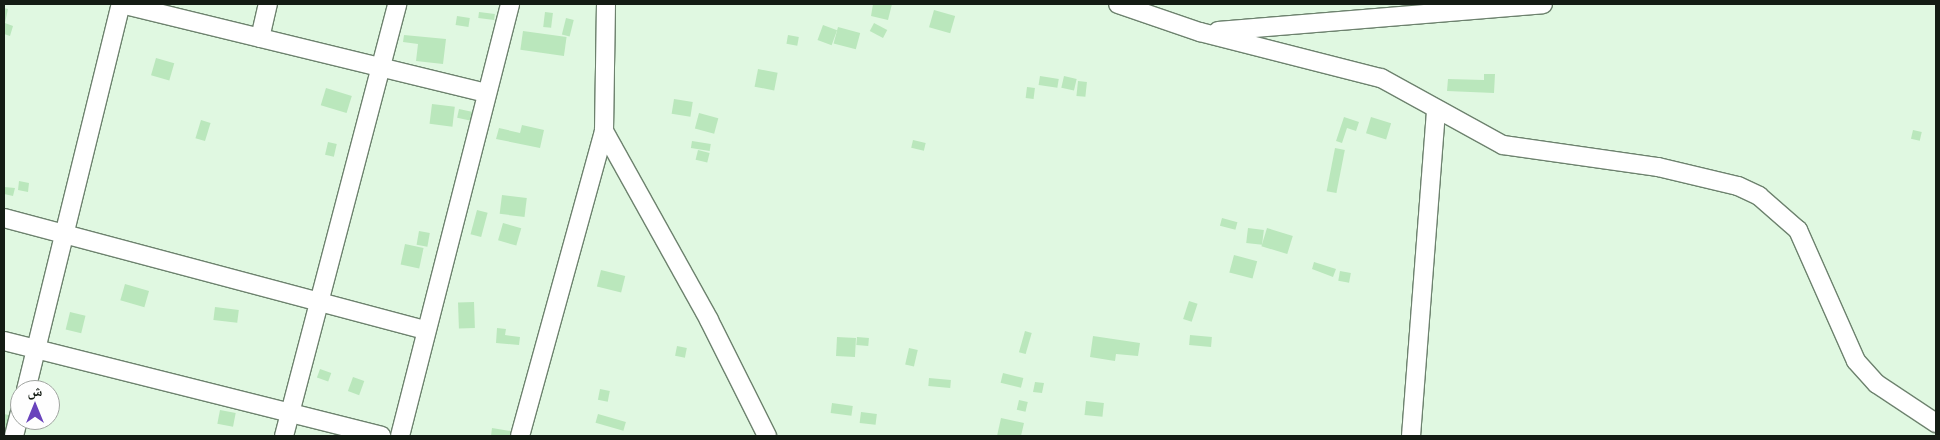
<!DOCTYPE html>
<html>
<head>
<meta charset="utf-8">
<style>
	body { margin:0 }
	#map { position:relative; width:1940px; height:440px; overflow:hidden; background:#e0f8e1; font-family:Arial,"Noto Naskh Arabic",sans-serif }
	div>[style] { position:absolute }
	.building>* { inset:0; background:#bae7bc; transform-origin:0 0 }
	.roads { filter:drop-shadow(1px 0 #6d826e) drop-shadow(-1px 0 #6d826e) drop-shadow(0 1px #6d826e) drop-shadow(0 -1px #6d826e) }
	.minor>* { height:18px; margin:-9px; padding:0 9px; transform-origin:9px; border-radius:9px; background:#fff }
	span { translate:-50% -50%; white-space:nowrap; text-align:center; line-height:1.15; -webkit-text-stroke:4px #fefefe; paint-order:stroke }
	.frame { position:absolute; inset:0; border:5px solid #141c14; pointer-events:none }
	.north { position:absolute; left:10px; top:380px; width:50px; height:50px; box-sizing:border-box; background:#fefefe; border:1px solid #a0a4a0; border-radius:50%; rotate:0deg; font-size:14px; font-weight:700; line-height:20px; text-align:center; color:#141c14 }
	.north::after { content:''; display:block; margin:auto; width:18px; height:22px; background:#6943bc; clip-path:polygon(50% 0,100% 100%,50% 72%,0 100%) }
</style>
</head>
<body>
<div id="map">
	<div class="building">
		<i style="clip-path:polygon(873px 4px,892px 4px,888px 20px,871px 16px)"></i>
		<i style="clip-path:polygon(4px 8px,8px 9px,5px 23px,13px 26px,10px 36px,4px 34px)"></i>
		<i style="left:934px;top:10px;width:22px;height:18px;rotate:16deg"></i>
		<i style="left:479px;top:12px;width:16px;height:6px;rotate:7deg"></i>
		<i style="left:545px;top:12px;width:8px;height:15px;rotate:7deg"></i>
		<i style="left:457px;top:16px;width:13px;height:9px;rotate:9deg"></i>
		<i style="left:566px;top:18px;width:8px;height:17px;rotate:14deg"></i>
		<i style="left:874px;top:23px;width:15px;height:9px;rotate:28deg"></i>
		<i style="left:823px;top:25px;width:15px;height:16px;rotate:20deg"></i>
		<i style="left:838px;top:27px;width:23px;height:17px;rotate:15deg"></i>
		<i style="left:523px;top:31px;width:44px;height:19px;rotate:8deg"></i>
		<i style="clip-path:polygon(404px 35px,446px 39px,443px 64px,416px 61px,418px 44px,403px 42px)"></i>
		<i style="left:788px;top:35px;width:11px;height:9px;rotate:10deg"></i>
		<i style="left:156px;top:58px;width:19px;height:18px;rotate:16deg"></i>
		<i style="left:758px;top:69px;width:20px;height:18px;rotate:11deg"></i>
		<i style="clip-path:polygon(1484px 74px,1495px 74px,1494px 93px,1447px 91px,1448px 79px,1484px 80px)"></i>
		<i style="left:1040px;top:76px;width:19px;height:9px;rotate:9deg"></i>
		<i style="left:1064px;top:76px;width:13px;height:12px;rotate:13deg"></i>
		<i style="left:1078px;top:81px;width:9px;height:15px;rotate:6deg"></i>
		<i style="left:1027px;top:87px;width:8px;height:11px;rotate:7deg"></i>
		<i style="left:326px;top:88px;width:27px;height:18px;rotate:17deg"></i>
		<i style="left:674px;top:99px;width:19px;height:15px;rotate:9deg"></i>
		<i style="left:432px;top:104px;width:23px;height:20px;rotate:7deg"></i>
		<i style="left:459px;top:109px;width:19px;height:9px;rotate:12deg"></i>
		<i style="left:699px;top:113px;width:20px;height:16px;rotate:15deg"></i>
		<i style="clip-path:polygon(1344px 117px,1359px 122px,1356px 131px,1347px 128px,1342px 143px,1336px 141px)"></i>
		<i style="left:1371px;top:117px;width:21px;height:17px;rotate:17deg"></i>
		<i style="left:201px;top:120px;width:10px;height:19px;rotate:17deg"></i>
		<i style="clip-path:polygon(522px 125px,544px 130px,540px 148px,496px 139px,499px 128px,520px 133px)"></i>
		<i style="left:1913px;top:130px;width:9px;height:9px;rotate:13deg"></i>
		<i style="left:913px;top:140px;width:13px;height:8px;rotate:13deg"></i>
		<i style="left:692px;top:141px;width:19px;height:7px;rotate:9deg"></i>
		<i style="left:328px;top:142px;width:9px;height:13px;rotate:13deg"></i>
		<i style="left:1335px;top:148px;width:10px;height:44px;rotate:11deg"></i>
		<i style="left:698px;top:150px;width:12px;height:10px;rotate:14deg"></i>
		<i style="clip-path:polygon(19px 181px,29px 183px,28px 192px,18px 190px)"></i>
		<i style="clip-path:polygon(4px 187px,15px 188px,13px 196px,4px 194px)"></i>
		<i style="left:502px;top:195px;width:25px;height:19px;rotate:7deg"></i>
		<i style="left:477px;top:210px;width:11px;height:25px;rotate:15deg"></i>
		<i style="left:1222px;top:218px;width:16px;height:8px;rotate:15deg"></i>
		<i style="left:503px;top:223px;width:19px;height:18px;rotate:16deg"></i>
		<i style="left:1248px;top:228px;width:16px;height:15px;rotate:7deg"></i>
		<i style="left:1267px;top:228px;width:27px;height:19px;rotate:17deg"></i>
		<i style="left:419px;top:231px;width:11px;height:14px;rotate:10deg"></i>
		<i style="left:405px;top:244px;width:19px;height:21px;rotate:12deg"></i>
		<i style="left:1234px;top:255px;width:24px;height:18px;rotate:15deg"></i>
		<i style="clip-path:polygon(1314px 262px,1336px 269px,1333px 277px,1312px 269px)"></i>
		<i style="left:601px;top:270px;width:25px;height:17px;rotate:14deg"></i>
		<i style="left:1340px;top:271px;width:11px;height:10px;rotate:10deg"></i>
		<i style="left:125px;top:284px;width:25px;height:17px;rotate:16deg"></i>
		<i style="left:1189px;top:301px;width:9px;height:19px;rotate:18deg"></i>
		<i style="left:474px;top:302px;width:26px;height:16px;rotate:88deg"></i>
		<i style="left:215px;top:307px;width:24px;height:13px;rotate:7deg"></i>
		<i style="left:70px;top:312px;width:16px;height:18px;rotate:14deg"></i>
		<i style="clip-path:polygon(497px 328px,506px 329px,505px 335px,520px 337px,519px 345px,496px 343px)"></i>
		<i style="left:1025px;top:331px;width:7px;height:22px;rotate:16deg"></i>
		<i style="left:1190px;top:335px;width:22px;height:10px;rotate:5deg"></i>
		<i style="clip-path:polygon(1093px 336px,1140px 343px,1138px 356px,1116px 354px,1115px 361px,1090px 357px)"></i>
		<i style="left:837px;top:337px;width:19px;height:19px;rotate:3deg"></i>
		<i style="left:857px;top:337px;width:12px;height:8px;rotate:5deg"></i>
		<i style="left:677px;top:346px;width:10px;height:10px;rotate:11deg"></i>
		<i style="left:909px;top:348px;width:9px;height:17px;rotate:13deg"></i>
		<i style="left:320px;top:369px;width:12px;height:9px;rotate:20deg"></i>
		<i style="left:1003px;top:373px;width:21px;height:10px;rotate:14deg"></i>
		<i style="left:353px;top:377px;width:12px;height:15px;rotate:20deg"></i>
		<i style="left:929px;top:378px;width:22px;height:8px;rotate:5deg"></i>
		<i style="clip-path:polygon(1035px 382px,1044px 383px,1042px 393px,1033px 392px)"></i>
		<i style="left:600px;top:389px;width:10px;height:11px;rotate:11deg"></i>
		<i style="left:1019px;top:400px;width:9px;height:10px;rotate:13deg"></i>
		<i style="left:1086px;top:401px;width:18px;height:14px;rotate:6deg"></i>
		<i style="left:832px;top:403px;width:21px;height:10px;rotate:8deg"></i>
		<i style="left:220px;top:410px;width:16px;height:14px;rotate:11deg"></i>
		<i style="left:861px;top:412px;width:16px;height:11px;rotate:7deg"></i>
		<i style="clip-path:polygon(4px 414px,13px 416px,9px 432px,4px 430px)"></i>
		<i style="left:598px;top:414px;width:29px;height:9px;rotate:16deg"></i>
		<i style="clip-path:polygon(1001px 418px,1024px 423px,1021px 436px,997px 436px)"></i>
		<i style="clip-path:polygon(492px 428px,517px 432px,516px 436px,491px 436px)"></i>
	</div>
	<div class="roads">
		<div class="minor">
			<i style="left:121px;top:4px;width:376px;rotate:13.7deg"></i>
			<i style="left:1118px;top:4px;width:87px;rotate:18.9deg"></i>
			<i style="left:1200px;top:32px;width:187px;rotate:14.3deg"></i>
			<i style="left:1381px;top:78px;width:139px;rotate:28.8deg"></i>
			<i style="left:1503px;top:145px;width:157px;rotate:8.1deg"></i>
			<i style="left:1658px;top:167px;width:82px;rotate:13.4deg"></i>
			<i style="left:1738px;top:186px;width:23px;rotate:25deg"></i>
			<i style="left:1759px;top:196px;width:52px;rotate:41.1deg"></i>
			<i style="left:1798px;top:230px;width:143px;rotate:66.1deg"></i>
			<i style="left:1856px;top:361px;width:31px;rotate:48deg"></i>
			<i style="left:1877px;top:384px;width:71px;rotate:33.5deg"></i>
			<i style="left:1218px;top:31px;width:326px;rotate:-4.7deg"></i>
			<i style="left:260px;top:38px;width:35px;rotate:-77deg"></i>
			<i style="left:604px;top:131px;width:216px;rotate:60.9deg"></i>
			<i style="left:709px;top:320px;width:130px;rotate:63.4deg"></i>
			<i style="left:4px;top:218px;width:436px;rotate:14.9deg"></i>
			<i style="left:4px;top:341px;width:389px;rotate:14.1deg"></i>
			<i style="left:26px;top:390px;width:398px;rotate:-76.2deg"></i>
			<i style="left:14px;top:436px;width:25px;rotate:-76deg"></i>
			<i style="left:284px;top:436px;width:447px;rotate:-75.3deg"></i>
			<i style="left:400px;top:436px;width:446px;rotate:-75.7deg"></i>
			<i style="left:520px;top:436px;width:316px;rotate:-74.6deg"></i>
			<i style="left:604px;top:131px;width:127px;rotate:-89.1deg"></i>
			<i style="left:1411px;top:436px;width:328px;rotate:-85.6deg"></i>
		</div>
	</div>
	<div class="frame"></div>
	<div class="north">ش</div>
</div>
</body>
</html>
